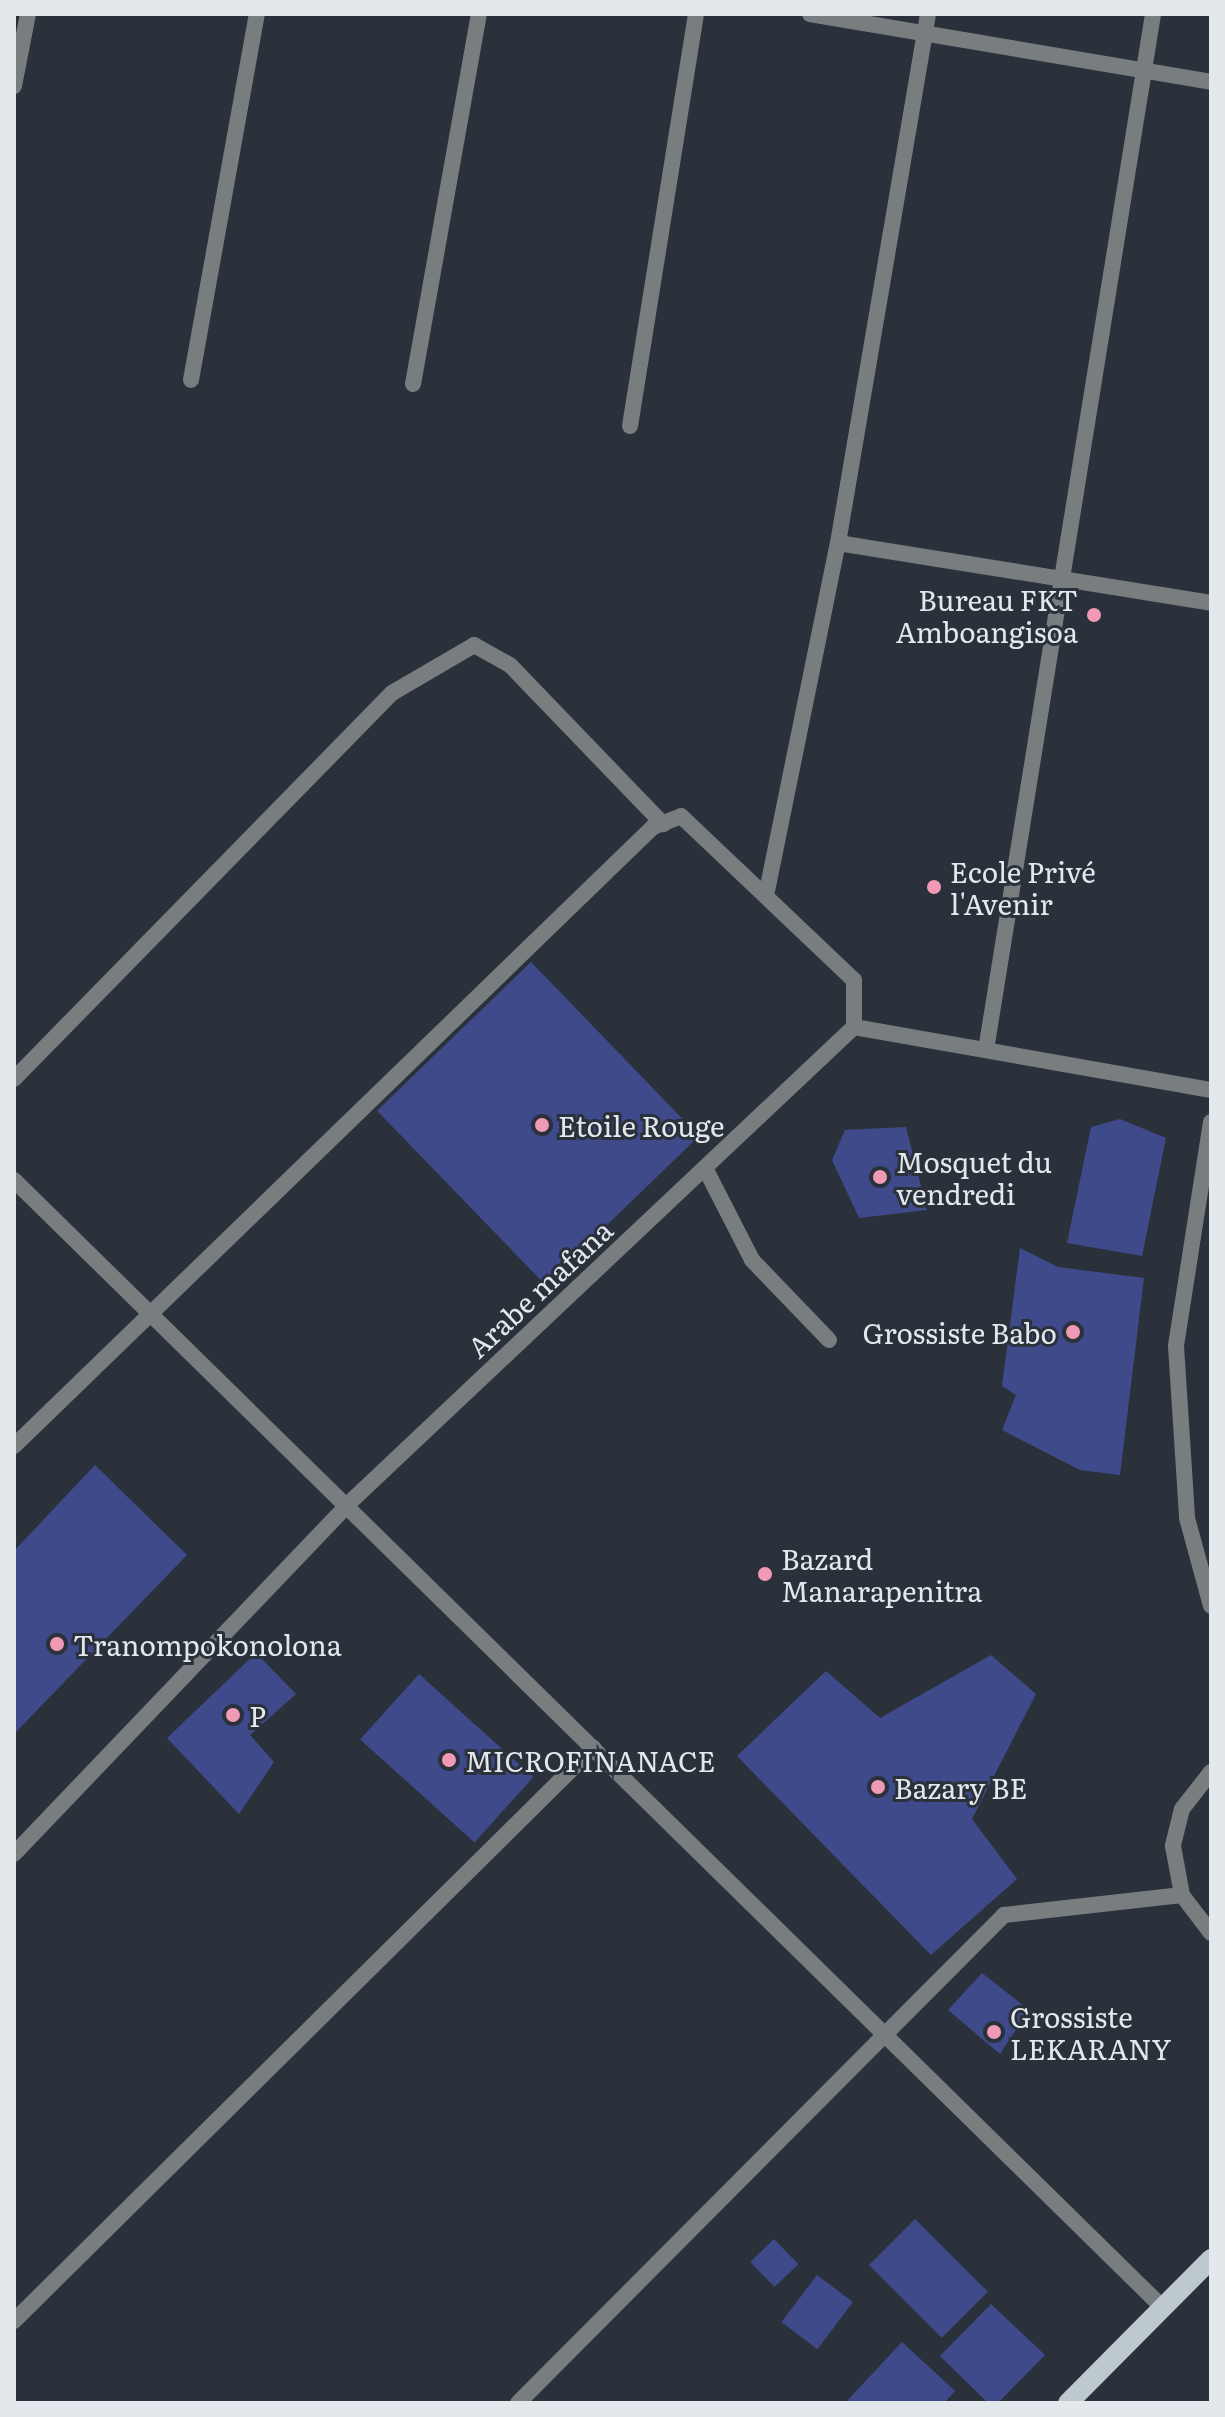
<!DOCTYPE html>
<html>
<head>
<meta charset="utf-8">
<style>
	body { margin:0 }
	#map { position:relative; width:1225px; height:2417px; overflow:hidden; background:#2b313a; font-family:Literata,serif }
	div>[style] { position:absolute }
	.building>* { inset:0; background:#3f4a8b; transform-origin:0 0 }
	.minor>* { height:16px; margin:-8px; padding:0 8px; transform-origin:8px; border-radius:8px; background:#787d80 }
	.primary>* { height:20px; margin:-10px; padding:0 10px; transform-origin:10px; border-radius:10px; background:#bec9cf }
	.dots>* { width:22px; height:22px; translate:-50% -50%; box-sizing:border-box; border:4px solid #2b313a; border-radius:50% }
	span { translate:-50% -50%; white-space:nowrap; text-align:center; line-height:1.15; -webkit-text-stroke:6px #2b313a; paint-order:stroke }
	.poi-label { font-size:28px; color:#e3e8ed }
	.right { translate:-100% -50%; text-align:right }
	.left { translate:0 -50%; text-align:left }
	.street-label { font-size:28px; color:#e3e8ed }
	.frame { position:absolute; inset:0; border:16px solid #e3e8ed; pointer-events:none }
</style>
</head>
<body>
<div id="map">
	<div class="building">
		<i style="left:531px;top:962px;width:242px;height:214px;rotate:46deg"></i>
		<i style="clip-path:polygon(1120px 1119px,1166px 1138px,1142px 1256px,1067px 1243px,1091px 1127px)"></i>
		<i style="clip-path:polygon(906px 1127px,927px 1210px,859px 1218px,832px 1160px,845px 1130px)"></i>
		<i style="clip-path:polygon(1020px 1248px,1058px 1267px,1144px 1278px,1120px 1475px,1080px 1470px,1002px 1430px,1016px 1395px,1002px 1386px)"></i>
		<i style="clip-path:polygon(95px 1465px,187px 1555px,14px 1734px,14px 1551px)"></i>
		<i style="clip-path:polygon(256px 1653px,296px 1694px,250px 1735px,274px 1762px,239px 1814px,167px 1738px)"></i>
		<i style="clip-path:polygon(991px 1655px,1036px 1694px,972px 1819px,1017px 1879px,931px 1955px,737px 1756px,826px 1671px,880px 1718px)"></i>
		<i style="left:419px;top:1674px;width:154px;height:88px;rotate:42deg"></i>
		<i style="clip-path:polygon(982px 1973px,1029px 2010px,1000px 2054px,948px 2010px)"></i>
		<i style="left:915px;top:2219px;width:103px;height:65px;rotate:45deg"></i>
		<i style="left:774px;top:2239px;width:35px;height:33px;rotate:46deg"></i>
		<i style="left:817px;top:2275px;width:45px;height:59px;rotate:37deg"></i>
		<i style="clip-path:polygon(991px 2304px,1045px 2355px,998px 2403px,988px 2403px,940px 2356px)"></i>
		<i style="clip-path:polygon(902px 2342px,955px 2391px,944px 2403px,845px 2403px)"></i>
	</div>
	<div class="minor">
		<i style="left:810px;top:14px;width:407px;rotate:9.6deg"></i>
		<i style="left:14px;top:86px;width:73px;rotate:-79deg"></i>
		<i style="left:191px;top:380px;width:372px;rotate:-79.8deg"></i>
		<i style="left:413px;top:384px;width:376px;rotate:-79.9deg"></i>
		<i style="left:630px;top:426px;width:417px;rotate:-80.9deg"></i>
		<i style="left:838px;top:543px;width:378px;rotate:9.1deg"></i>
		<i style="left:766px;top:896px;width:360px;rotate:-78.5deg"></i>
		<i style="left:838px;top:543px;width:537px;rotate:-80.34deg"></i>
		<i style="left:986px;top:1050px;width:1049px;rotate:-80.84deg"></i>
		<i style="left:14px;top:1079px;width:540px;rotate:-45.6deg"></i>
		<i style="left:392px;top:693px;width:95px;rotate:-30.3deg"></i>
		<i style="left:474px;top:645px;width:41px;rotate:29.1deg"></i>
		<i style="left:510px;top:665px;width:221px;rotate:46.1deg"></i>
		<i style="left:1211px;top:1122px;width:227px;rotate:98.9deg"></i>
		<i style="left:1176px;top:1346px;width:172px;rotate:86.3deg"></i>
		<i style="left:1187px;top:1518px;width:91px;rotate:74.7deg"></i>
		<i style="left:705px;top:1168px;width:103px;rotate:62.9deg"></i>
		<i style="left:752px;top:1260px;width:111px;rotate:46.1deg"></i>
		<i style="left:14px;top:1180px;width:1607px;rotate:44.47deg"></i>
		<i style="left:14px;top:1446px;width:890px;rotate:-44.09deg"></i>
		<i style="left:653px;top:827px;width:30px;rotate:-21deg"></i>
		<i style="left:681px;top:816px;width:238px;rotate:43.5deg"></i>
		<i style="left:854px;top:980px;width:47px;rotate:90deg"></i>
		<i style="left:1211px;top:1772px;width:47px;rotate:128.1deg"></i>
		<i style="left:1182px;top:1809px;width:38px;rotate:104deg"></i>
		<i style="left:1173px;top:1846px;width:50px;rotate:79.6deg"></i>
		<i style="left:1182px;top:1895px;width:48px;rotate:52.7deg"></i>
		<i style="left:14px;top:1854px;width:481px;rotate:-46.3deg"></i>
		<i style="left:346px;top:1506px;width:698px;rotate:-43.32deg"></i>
		<i style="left:854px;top:1027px;width:363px;rotate:10deg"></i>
		<i style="left:14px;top:2321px;width:815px;rotate:-44.7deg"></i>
		<i style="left:518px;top:2403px;width:689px;rotate:-45.12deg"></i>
		<i style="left:1004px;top:1915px;width:179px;rotate:-6.4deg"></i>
	</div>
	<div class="primary">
		<i style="left:1068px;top:2403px;width:203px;rotate:-45.2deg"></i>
	</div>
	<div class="dots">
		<i style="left:1094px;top:615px;background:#f09ab6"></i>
		<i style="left:934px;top:887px;background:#f09ab6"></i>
		<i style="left:542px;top:1125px;background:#f09ab6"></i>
		<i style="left:880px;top:1177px;background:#f09ab6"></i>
		<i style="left:1073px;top:1332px;background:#f09ab6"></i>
		<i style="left:765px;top:1574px;background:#f09ab6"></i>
		<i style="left:57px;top:1644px;background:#f09ab6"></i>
		<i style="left:233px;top:1715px;background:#f09ab6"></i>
		<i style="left:449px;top:1760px;background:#f09ab6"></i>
		<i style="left:878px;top:1787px;background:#f09ab6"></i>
		<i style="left:994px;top:2032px;background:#f09ab6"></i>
	</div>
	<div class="poi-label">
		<span class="right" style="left:1078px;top:615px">Bureau FKT<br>Amboangisoa</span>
		<span class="left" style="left:950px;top:887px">Ecole Privé<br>l'Avenir</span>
		<span class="left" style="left:558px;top:1125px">Etoile Rouge</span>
		<span class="left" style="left:896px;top:1177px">Mosquet du<br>vendredi</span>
		<span class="right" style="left:1057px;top:1332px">Grossiste Babo</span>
		<span class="left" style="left:781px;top:1574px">Bazard<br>Manarapenitra</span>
		<span class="left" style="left:73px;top:1644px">Tranompokonolona</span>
		<span class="left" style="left:249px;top:1715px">P</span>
		<span class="left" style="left:465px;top:1760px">MICROFINANACE</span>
		<span class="left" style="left:894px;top:1787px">Bazary BE</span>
		<span class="left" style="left:1010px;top:2032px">Grossiste<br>LEKARANY</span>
	</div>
	<div class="street-label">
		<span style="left:539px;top:1288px;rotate:-43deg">Arabe mafana</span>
	</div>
	<div class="frame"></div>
</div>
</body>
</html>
